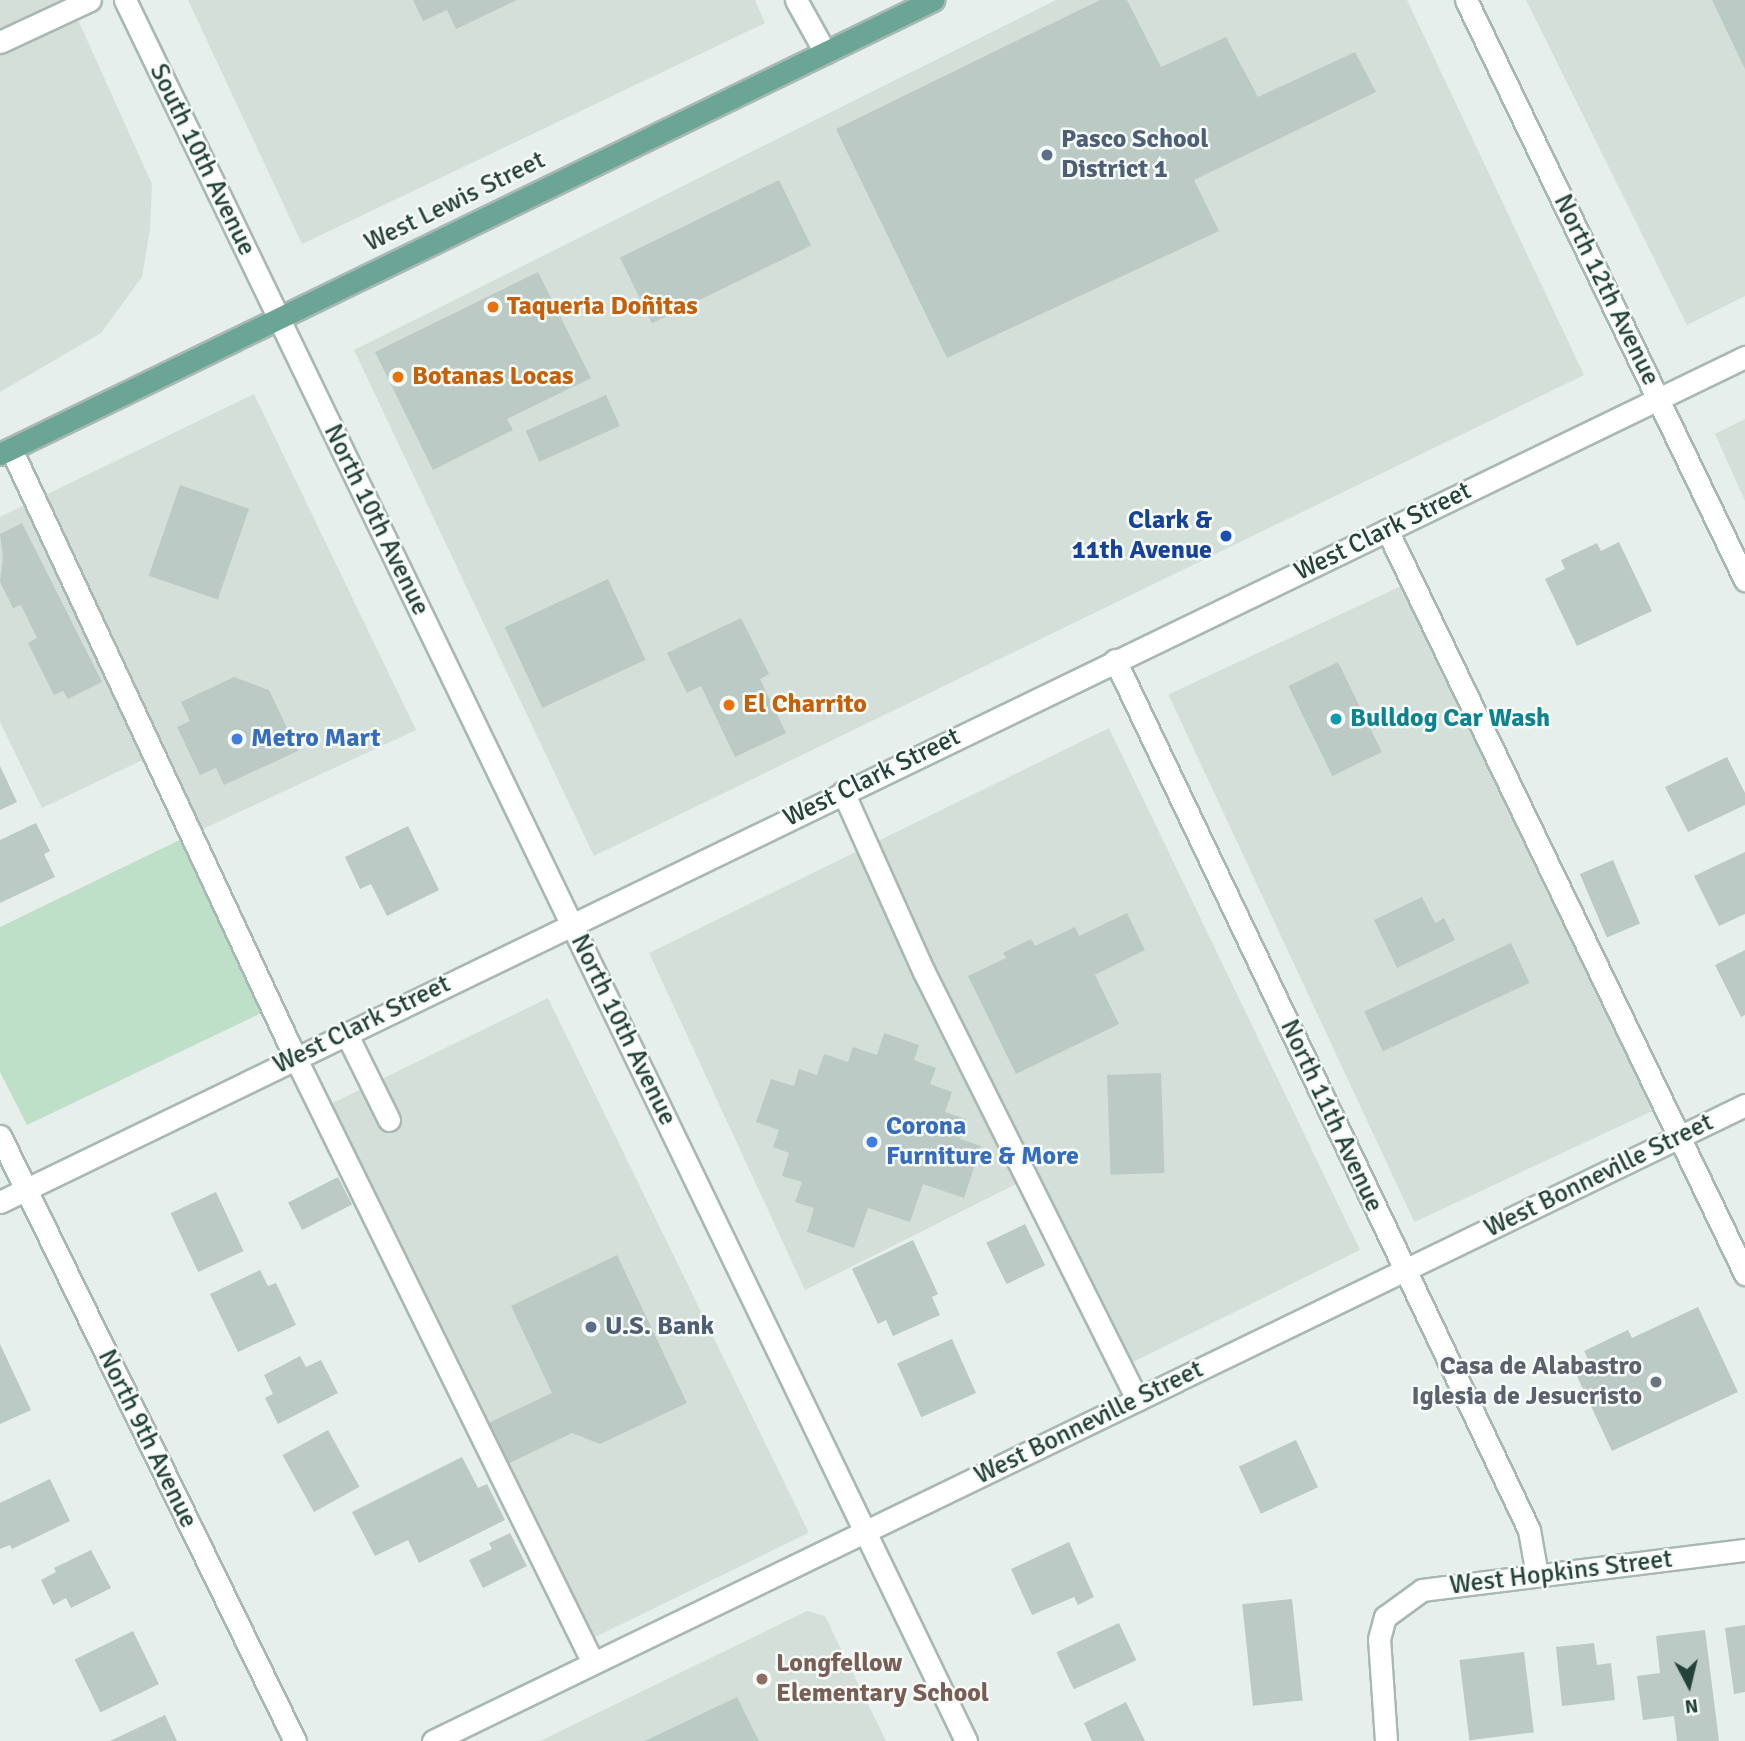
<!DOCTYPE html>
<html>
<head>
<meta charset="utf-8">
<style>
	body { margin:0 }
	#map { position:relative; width:1745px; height:1741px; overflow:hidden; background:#e6efeb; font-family:Signika,sans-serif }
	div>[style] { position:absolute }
	.built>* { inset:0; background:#d4dfda; transform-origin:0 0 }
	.green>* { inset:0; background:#bfe0c8 }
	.building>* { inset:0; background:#bbcac4; transform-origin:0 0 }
	.roads { filter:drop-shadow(2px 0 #a8b8b2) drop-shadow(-2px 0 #a8b8b2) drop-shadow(0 2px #a8b8b2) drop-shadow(0 -2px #a8b8b2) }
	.service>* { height:21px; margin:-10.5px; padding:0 10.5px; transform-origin:10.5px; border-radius:10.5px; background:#fff }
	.minor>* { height:21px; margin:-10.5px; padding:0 10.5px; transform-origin:10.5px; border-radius:10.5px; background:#fff }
	.tertiary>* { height:21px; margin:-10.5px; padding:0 10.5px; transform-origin:10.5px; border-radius:10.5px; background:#fff }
	.secondary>* { height:21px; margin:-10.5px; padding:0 10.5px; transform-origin:10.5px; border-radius:10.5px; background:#fff }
	.primary>* { height:21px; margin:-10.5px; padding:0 10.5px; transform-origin:10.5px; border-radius:10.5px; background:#6aa596 }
	.dots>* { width:19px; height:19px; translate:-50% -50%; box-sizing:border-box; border:4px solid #f7fbf9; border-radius:50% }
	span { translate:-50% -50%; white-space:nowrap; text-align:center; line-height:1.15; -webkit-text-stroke:5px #f7fbf9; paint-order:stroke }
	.service-label { font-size:26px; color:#4e5e75; font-weight:700 }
	.left { translate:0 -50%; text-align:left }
	.street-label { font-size:26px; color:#24423a }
	.food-label { font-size:26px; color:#c56008; font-weight:700 }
	.transit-label { font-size:26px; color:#164399; font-weight:700 }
	.right { translate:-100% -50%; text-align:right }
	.culture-label { font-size:26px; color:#0d838f; font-weight:700 }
	.shop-label { font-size:26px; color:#366cbe; font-weight:700 }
	.worship-label { font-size:26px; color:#5b616d; font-weight:700 }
	.education-label { font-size:26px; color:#785e54; font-weight:700 }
	.north { position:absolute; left:1654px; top:1650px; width:70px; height:70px; -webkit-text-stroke:5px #f7fbf9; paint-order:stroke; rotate:173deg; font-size:19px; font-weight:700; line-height:28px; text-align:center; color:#24423a }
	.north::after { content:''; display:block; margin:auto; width:24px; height:32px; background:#24423a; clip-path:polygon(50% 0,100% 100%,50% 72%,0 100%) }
</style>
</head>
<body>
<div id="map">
	<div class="built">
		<i style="clip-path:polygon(0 0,69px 0,152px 184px,150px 229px,142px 277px,101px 333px,0 392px)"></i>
		<i style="clip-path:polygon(188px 0,755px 0,765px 23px,302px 244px)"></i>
		<i style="clip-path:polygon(1056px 0,1407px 0,1584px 375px,594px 856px,354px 350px)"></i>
		<i style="clip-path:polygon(1526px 0,1745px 0,1745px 296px,1687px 325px)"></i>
		<i style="clip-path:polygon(254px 394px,416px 730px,192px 834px,153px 755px,42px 808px,0 722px,0 517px)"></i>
		<i style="clip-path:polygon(1745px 419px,1745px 501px,1715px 434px)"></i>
		<i style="left:1414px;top:580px;width:582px;height:271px;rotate:65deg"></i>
		<i style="clip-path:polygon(1109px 728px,1360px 1250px,1123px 1367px,1030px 1177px,805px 1290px,649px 953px)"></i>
		<i style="left:548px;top:998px;width:595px;height:247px;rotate:64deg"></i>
		<i style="clip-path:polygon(807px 1611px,825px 1616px,886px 1741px,540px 1741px)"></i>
	</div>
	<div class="green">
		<i style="clip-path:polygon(192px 834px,274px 1007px,27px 1125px,0 1072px,0 927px)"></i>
	</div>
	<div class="building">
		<i style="clip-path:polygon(413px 0,517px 0,456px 29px,447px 10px,423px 21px)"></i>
		<i style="clip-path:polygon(1100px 0,1127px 0,1161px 67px,1226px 37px,1258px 97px,1355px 52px,1376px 92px,1194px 180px,1219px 231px,947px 358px,836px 129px)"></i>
		<i style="clip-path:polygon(1712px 0,1745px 0,1745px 69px)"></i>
		<i style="left:779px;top:180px;width:73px;height:177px;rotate:64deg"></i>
		<i style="clip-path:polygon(538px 272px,591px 378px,507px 419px,513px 430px,433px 470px,375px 352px)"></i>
		<i style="left:606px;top:395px;width:34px;height:88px;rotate:66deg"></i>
		<i style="left:180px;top:485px;width:73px;height:96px;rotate:19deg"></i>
		<i style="clip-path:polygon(22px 523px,102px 682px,68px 699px,63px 691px,54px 695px,28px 643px,37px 638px,21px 605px,13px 608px,0 582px,3px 557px,0 534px)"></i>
		<i style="clip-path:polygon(1619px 542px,1652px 611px,1577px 646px,1545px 579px,1565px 569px,1561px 560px,1597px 543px,1601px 551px)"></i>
		<i style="left:608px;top:579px;width:89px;height:114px;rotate:65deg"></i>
		<i style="clip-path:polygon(741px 618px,769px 674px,760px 679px,786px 733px,735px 757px,701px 686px,687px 693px,667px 653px)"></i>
		<i style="left:1338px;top:662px;width:100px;height:55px;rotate:64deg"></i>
		<i style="clip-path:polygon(234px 677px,269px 690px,298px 751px,224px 785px,216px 768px,200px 775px,177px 727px,190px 721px,181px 702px)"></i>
		<i style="clip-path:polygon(1727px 757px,1745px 793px,1745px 805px,1688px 832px,1665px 787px)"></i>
		<i style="clip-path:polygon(0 766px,17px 802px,0 810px)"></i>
		<i style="clip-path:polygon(36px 823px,50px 851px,44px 854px,55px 877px,0 903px,0 840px)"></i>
		<i style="clip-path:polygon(408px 826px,439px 890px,387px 916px,371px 884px,360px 889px,345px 857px)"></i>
		<i style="clip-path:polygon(1745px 852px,1745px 914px,1719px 926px,1694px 876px)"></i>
		<i style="left:1613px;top:860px;width:69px;height:36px;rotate:67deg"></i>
		<i style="clip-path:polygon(1422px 897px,1435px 923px,1444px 918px,1455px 940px,1397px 968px,1374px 920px)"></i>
		<i style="clip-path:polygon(1127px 913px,1145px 950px,1095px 975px,1119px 1024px,1016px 1074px,968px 976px,1006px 958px,1003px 953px,1031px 939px,1035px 946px,1075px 927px,1079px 936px)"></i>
		<i style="left:1511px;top:943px;width:44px;height:162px;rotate:65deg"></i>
		<i style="clip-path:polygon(1745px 950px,1745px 1015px,1741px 1017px,1715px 965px)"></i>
		<i style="clip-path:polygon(884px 1033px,919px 1045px,914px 1060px,936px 1068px,930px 1084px,952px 1092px,945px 1112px,966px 1119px,960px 1139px,981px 1146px,964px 1198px,923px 1184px,910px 1222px,868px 1208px,854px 1248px,807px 1232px,814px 1208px,795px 1202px,802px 1182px,782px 1176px,789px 1153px,773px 1147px,779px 1130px,756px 1122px,771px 1079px,794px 1086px,799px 1069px,817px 1075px,824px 1054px,848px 1062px,853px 1047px,877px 1055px)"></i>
		<i style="left:1161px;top:1073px;width:100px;height:54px;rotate:88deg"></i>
		<i style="left:338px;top:1177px;width:31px;height:56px;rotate:63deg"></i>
		<i style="left:216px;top:1192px;width:65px;height:50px;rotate:65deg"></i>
		<i style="left:1025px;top:1224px;width:46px;height:43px;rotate:64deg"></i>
		<i style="clip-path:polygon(913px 1240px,938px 1294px,932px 1297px,940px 1315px,893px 1336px,886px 1320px,878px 1324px,852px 1269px)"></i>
		<i style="clip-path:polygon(617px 1255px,687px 1403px,600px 1444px,572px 1433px,499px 1468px,480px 1427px,552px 1393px,511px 1306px)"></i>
		<i style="clip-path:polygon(260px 1270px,268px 1286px,276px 1283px,296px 1325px,238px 1352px,210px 1294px)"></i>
		<i style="clip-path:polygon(1698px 1307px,1738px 1392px,1612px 1451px,1575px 1372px,1591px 1365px,1584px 1351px,1628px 1330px,1632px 1338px)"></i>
		<i style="left:952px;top:1339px;width:59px;height:60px;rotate:66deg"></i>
		<i style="clip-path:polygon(0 1344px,31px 1410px,0 1424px)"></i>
		<i style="clip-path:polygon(300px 1356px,306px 1367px,321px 1360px,338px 1393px,278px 1424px,265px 1398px,273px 1394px,264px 1375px)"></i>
		<i style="left:328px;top:1430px;width:65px;height:52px;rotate:61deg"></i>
		<i style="left:1296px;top:1440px;width:52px;height:63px;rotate:65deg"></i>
		<i style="clip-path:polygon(462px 1457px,478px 1488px,487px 1484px,505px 1520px,419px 1563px,408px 1540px,375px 1556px,352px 1512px)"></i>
		<i style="clip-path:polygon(50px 1479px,70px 1521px,12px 1549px,10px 1545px,0 1549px,0 1503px)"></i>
		<i style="clip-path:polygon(510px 1533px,527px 1566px,483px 1588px,469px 1560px,492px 1549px,489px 1543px)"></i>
		<i style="clip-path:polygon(1069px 1542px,1094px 1597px,1078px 1605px,1074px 1597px,1032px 1615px,1011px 1569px)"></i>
		<i style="clip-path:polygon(91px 1550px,111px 1588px,71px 1608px,66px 1598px,53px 1605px,41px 1580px,56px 1572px,54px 1568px)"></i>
		<i style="left:1292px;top:1599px;width:102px;height:50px;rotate:84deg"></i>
		<i style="left:1119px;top:1623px;width:41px;height:69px;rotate:65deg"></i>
		<i style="clip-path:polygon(1745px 1625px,1745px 1692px,1734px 1694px,1725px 1628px)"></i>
		<i style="clip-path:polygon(1705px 1630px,1719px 1741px,1677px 1741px,1674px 1716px,1643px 1720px,1637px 1676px,1660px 1673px,1656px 1636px)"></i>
		<i style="left:133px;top:1631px;width:59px;height:65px;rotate:64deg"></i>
		<i style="clip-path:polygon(1594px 1643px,1597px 1665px,1611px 1663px,1615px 1700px,1562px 1706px,1556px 1647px)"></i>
		<i style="left:1524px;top:1652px;width:81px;height:65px;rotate:83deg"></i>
		<i style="clip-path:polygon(737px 1697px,759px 1741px,645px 1741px)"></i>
		<i style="clip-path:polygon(1126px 1702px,1145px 1741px,1092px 1741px,1084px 1723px)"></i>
		<i style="clip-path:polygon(165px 1715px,177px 1741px,110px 1741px)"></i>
	</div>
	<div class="roads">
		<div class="service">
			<i style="left:0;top:42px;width:99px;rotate:-25deg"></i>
			<i style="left:11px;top:449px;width:671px;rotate:64.96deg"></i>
			<i style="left:295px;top:1057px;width:675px;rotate:63.81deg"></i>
			<i style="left:1387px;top:530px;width:826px;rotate:64.3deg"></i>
			<i style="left:843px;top:792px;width:197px;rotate:65.8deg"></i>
			<i style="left:924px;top:972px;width:478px;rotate:63.5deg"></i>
			<i style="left:346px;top:1033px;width:97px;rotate:63.7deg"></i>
		</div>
		<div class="minor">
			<i style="left:796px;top:0;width:60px;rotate:60.9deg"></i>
			<i style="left:1466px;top:0;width:644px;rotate:64.31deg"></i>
			<i style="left:1115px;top:660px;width:963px;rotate:64.55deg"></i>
			<i style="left:1529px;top:1530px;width:46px;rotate:79.9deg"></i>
			<i style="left:0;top:1136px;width:673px;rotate:64.01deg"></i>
			<i style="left:433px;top:1741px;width:1458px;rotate:-25.86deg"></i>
			<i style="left:1386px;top:1741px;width:102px;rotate:-93.9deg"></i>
			<i style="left:1379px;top:1639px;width:23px;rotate:-75deg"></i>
			<i style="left:1385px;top:1617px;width:46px;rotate:-36.1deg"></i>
			<i style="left:1422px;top:1590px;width:325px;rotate:-7.1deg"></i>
		</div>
		<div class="tertiary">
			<i style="left:279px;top:319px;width:1579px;rotate:64.21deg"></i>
			<i style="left:0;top:1202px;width:1939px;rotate:-25.84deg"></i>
		</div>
		<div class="secondary">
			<i style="left:125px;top:0;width:354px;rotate:64.2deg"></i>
		</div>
		<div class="primary">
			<i style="left:0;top:454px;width:1038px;rotate:-25.95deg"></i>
		</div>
	</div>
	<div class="dots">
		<i style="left:1047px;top:155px;background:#5c6f8a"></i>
		<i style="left:493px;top:307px;background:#e8710a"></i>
		<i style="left:398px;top:377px;background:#e8710a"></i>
		<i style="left:1226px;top:536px;background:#1a4fb4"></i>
		<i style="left:729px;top:705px;background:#e8710a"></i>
		<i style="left:1336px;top:719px;background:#0f9aa8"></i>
		<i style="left:237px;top:739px;background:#3f7fe0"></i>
		<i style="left:872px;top:1142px;background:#3f7fe0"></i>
		<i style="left:591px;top:1327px;background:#5c6f8a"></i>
		<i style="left:1656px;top:1382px;background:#6b7280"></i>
		<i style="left:762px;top:1679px;background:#8d6e63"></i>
	</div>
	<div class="service-label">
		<span class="left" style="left:1061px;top:155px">Pasco School<br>District 1</span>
		<span class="left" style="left:605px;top:1327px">U.S. Bank</span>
	</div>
	<div class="street-label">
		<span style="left:202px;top:160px;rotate:64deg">South 10th Avenue</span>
		<span style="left:455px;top:202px;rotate:-26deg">West Lewis Street</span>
		<span style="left:1606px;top:290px;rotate:64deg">North 12th Avenue</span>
		<span style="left:376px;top:520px;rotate:64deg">North 10th Avenue</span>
		<span style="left:1383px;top:532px;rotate:-26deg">West Clark Street</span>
		<span style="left:872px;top:778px;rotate:-26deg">West Clark Street</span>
		<span style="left:362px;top:1025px;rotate:-26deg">West Clark Street</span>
		<span style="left:623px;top:1030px;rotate:64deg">North 10th Avenue</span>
		<span style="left:1331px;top:1116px;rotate:65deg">North 11th Avenue</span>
		<span style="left:1599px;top:1176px;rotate:-26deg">West Bonneville Street</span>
		<span style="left:1089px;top:1423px;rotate:-26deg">West Bonneville Street</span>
		<span style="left:147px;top:1439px;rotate:64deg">North 9th Avenue</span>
		<span style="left:1561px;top:1573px;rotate:-7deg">West Hopkins Street</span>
	</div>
	<div class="food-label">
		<span class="left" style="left:507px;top:307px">Taqueria Doñitas</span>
		<span class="left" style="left:412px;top:377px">Botanas Locas</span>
		<span class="left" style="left:743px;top:705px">El Charrito</span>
	</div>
	<div class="transit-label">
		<span class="right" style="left:1212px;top:536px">Clark &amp;<br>11th Avenue</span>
	</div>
	<div class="culture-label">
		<span class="left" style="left:1350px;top:719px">Bulldog Car Wash</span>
	</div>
	<div class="shop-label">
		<span class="left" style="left:251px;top:739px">Metro Mart</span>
		<span class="left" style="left:886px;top:1142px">Corona<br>Furniture &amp; More</span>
	</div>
	<div class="worship-label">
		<span class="right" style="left:1642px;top:1382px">Casa de Alabastro<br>Iglesia de Jesucristo</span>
	</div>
	<div class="education-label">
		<span class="left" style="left:776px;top:1679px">Longfellow<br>Elementary School</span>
	</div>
	<div class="north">N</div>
</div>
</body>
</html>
